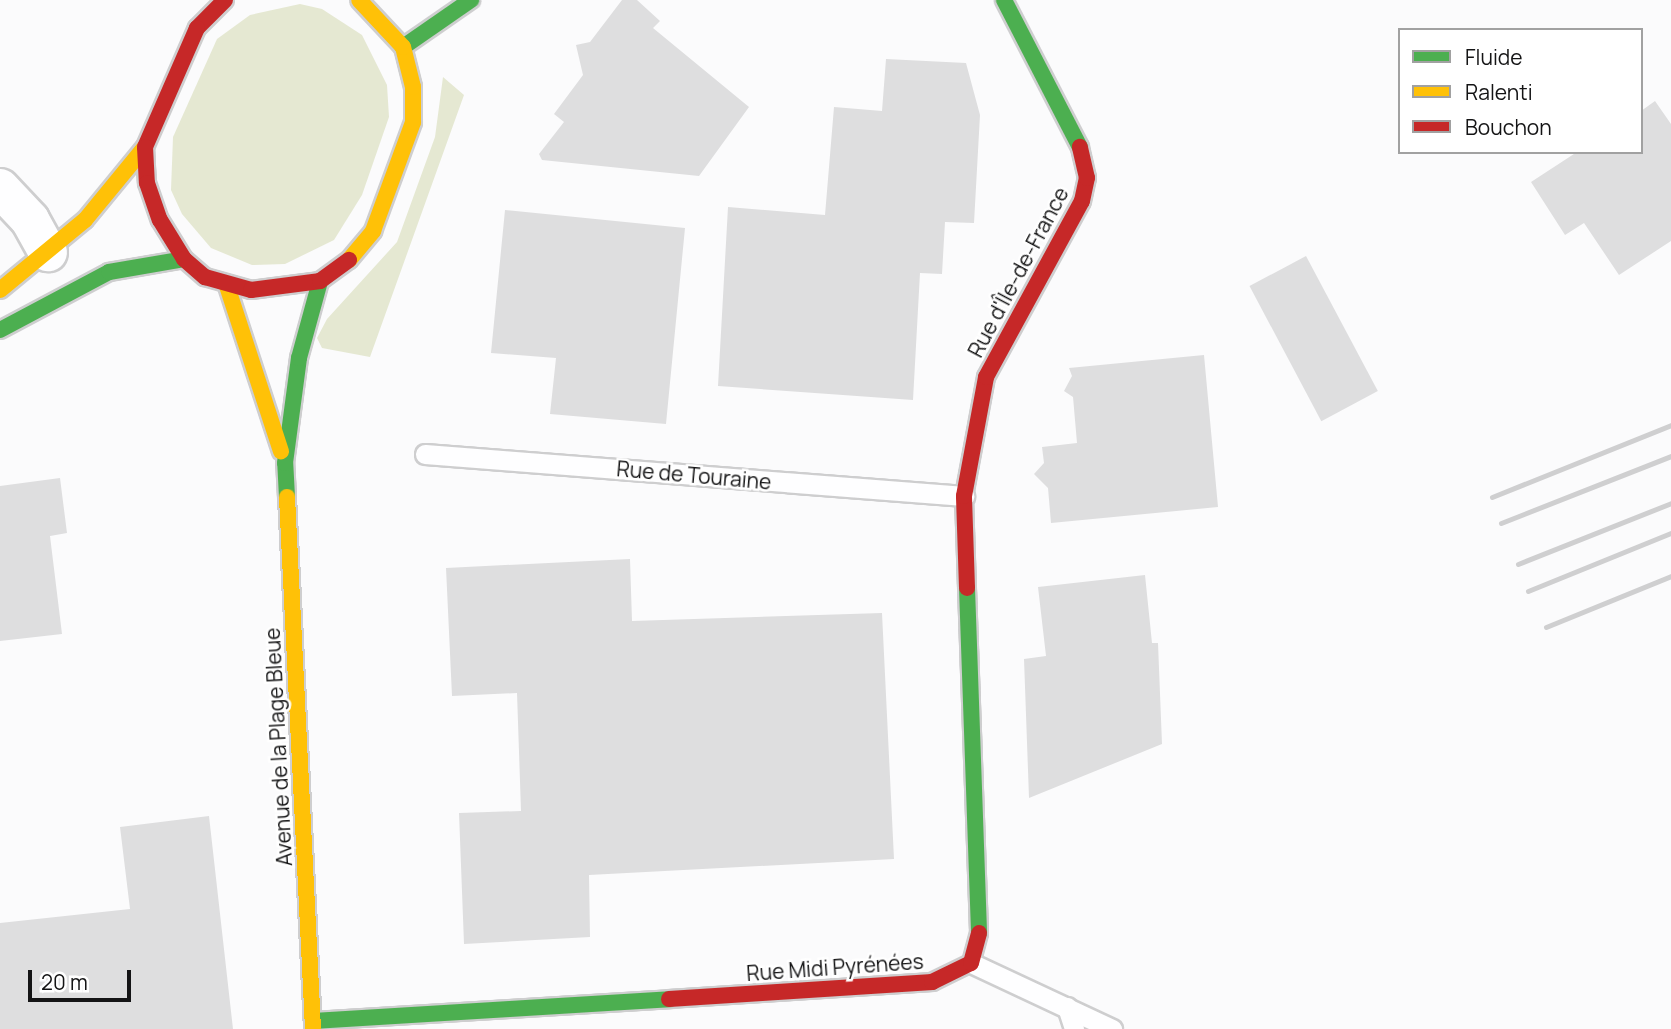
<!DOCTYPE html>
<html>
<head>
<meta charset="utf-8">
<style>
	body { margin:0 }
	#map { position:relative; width:1671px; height:1029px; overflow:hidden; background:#fbfbfc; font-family:Manrope,sans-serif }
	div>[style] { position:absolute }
	.green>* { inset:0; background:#e5e8d2 }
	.building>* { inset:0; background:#dededf; transform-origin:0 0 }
	.roads { filter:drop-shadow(2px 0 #cececf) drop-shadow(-2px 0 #cececf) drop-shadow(0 2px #cececf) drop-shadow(0 -2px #cececf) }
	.lane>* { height:19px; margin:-9.5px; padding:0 9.5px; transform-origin:9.5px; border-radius:9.5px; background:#fefeff }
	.street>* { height:38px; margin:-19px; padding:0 19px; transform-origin:19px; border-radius:19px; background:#fefeff }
	.fast>* { height:16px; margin:-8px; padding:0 8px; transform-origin:8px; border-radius:8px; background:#4caf50 }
	.slow>* { height:16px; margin:-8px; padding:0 8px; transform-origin:8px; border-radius:8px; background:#ffc107 }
	.jam>* { height:16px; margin:-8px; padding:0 8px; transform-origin:8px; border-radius:8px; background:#c62828 }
	.rail>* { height:5px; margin:-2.5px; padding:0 2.5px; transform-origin:2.5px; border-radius:2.5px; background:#cfcfd0 }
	span { translate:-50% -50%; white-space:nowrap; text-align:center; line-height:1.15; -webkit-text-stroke:5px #fff; paint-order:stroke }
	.street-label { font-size:21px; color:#141415 }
	.legend { position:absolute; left:1398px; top:28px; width:245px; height:126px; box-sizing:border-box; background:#fff; border:2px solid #a1a1a1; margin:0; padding:9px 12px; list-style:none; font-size:21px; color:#141415 }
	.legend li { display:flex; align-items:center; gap:14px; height:35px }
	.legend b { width:35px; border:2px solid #a1a1a1 }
	.scale { position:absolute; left:28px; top:970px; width:103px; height:32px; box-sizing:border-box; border:4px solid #141415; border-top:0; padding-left:9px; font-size:21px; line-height:24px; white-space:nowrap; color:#141415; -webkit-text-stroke:5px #fff; paint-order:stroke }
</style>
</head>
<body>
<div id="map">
	<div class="green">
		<i style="clip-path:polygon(300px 4px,322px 9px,362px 35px,387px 85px,389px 117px,362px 195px,334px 240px,285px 264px,252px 265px,211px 248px,182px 214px,171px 190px,173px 137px,217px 39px,250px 15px)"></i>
		<i style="clip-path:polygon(443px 77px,464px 95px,370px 357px,322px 348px,317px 338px,327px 319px,397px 242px,435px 137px)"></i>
	</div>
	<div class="building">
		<i style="clip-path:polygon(622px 0,637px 0,660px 21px,653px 28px,749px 107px,699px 176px,542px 160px,539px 154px,564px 122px,554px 114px,583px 75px,576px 45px,590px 42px)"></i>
		<i style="clip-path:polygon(886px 59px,966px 63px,980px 115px,974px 223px,945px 222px,942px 274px,920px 273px,913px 400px,718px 386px,728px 207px,825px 215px,834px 107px,882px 111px)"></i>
		<i style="clip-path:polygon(1655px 101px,1671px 124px,1671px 241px,1619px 275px,1584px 223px,1565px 235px,1531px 182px,1577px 152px,1641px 152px,1641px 111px)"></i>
		<i style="clip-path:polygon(505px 210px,685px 228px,666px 424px,550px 414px,556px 358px,491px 353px)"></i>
		<i style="left:1306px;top:256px;width:153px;height:64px;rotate:62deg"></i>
		<i style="clip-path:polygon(1204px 355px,1218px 507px,1051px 523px,1048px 488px,1034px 474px,1044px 463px,1042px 447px,1077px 443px,1073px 397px,1064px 391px,1072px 376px,1069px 368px)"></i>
		<i style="clip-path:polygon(60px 478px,67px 533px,50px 536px,62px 634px,0 641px,0 486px)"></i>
		<i style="clip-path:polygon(630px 559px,632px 621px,882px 613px,894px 859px,589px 875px,590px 937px,464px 944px,459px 813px,521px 811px,517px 693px,452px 696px,446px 568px)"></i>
		<i style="clip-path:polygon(1145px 575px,1152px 643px,1158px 643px,1162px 744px,1029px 798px,1024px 659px,1046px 656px,1038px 587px)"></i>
		<i style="clip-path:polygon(209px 816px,233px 1029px,0 1029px,0 923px,130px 909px,120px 827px)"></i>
	</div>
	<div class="roads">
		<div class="lane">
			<i style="left:425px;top:454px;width:541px;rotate:4.46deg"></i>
			<i style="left:971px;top:963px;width:156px;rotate:25.1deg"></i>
			<i style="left:1067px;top:1007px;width:23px;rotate:72deg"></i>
		</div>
		<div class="street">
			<i style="left:0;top:188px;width:44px;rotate:46.8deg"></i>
			<i style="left:30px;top:220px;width:37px;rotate:61deg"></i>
		</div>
		<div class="fast">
			<i style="left:1004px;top:0;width:165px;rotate:62.7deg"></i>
			<i style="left:403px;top:47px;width:83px;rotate:-34.7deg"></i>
			<i style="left:0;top:330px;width:123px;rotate:-28deg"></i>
			<i style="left:109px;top:272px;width:76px;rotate:-9.8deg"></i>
			<i style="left:287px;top:497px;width:34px;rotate:-93deg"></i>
			<i style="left:285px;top:463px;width:106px;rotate:-82.4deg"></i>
			<i style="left:299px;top:358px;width:80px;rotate:-74.7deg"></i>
			<i style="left:967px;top:588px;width:345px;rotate:88deg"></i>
			<i style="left:313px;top:1021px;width:357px;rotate:-3.5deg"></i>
		</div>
		<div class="slow">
			<i style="left:349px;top:260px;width:38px;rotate:-50deg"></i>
			<i style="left:373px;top:231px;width:116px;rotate:-69.8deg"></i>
			<i style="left:413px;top:122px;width:35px;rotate:-90deg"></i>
			<i style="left:413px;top:87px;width:41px;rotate:-104deg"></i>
			<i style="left:403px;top:47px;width:64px;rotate:-133.1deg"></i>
			<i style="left:227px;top:286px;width:174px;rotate:71.9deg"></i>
			<i style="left:0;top:290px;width:110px;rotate:-39.5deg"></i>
			<i style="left:85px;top:220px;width:94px;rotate:-50.6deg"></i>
			<i style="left:287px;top:497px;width:533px;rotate:87.2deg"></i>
		</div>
		<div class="jam">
			<i style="left:225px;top:0;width:40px;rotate:135deg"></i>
			<i style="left:197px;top:28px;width:130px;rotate:113.6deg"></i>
			<i style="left:145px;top:147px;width:36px;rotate:87deg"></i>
			<i style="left:147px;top:183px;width:39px;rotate:71deg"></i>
			<i style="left:160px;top:220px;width:46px;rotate:58.4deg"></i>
			<i style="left:184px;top:259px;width:28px;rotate:41deg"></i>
			<i style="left:205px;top:277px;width:48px;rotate:15.8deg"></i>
			<i style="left:251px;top:290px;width:70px;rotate:-7.4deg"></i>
			<i style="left:320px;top:281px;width:36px;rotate:-36deg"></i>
			<i style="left:967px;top:588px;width:92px;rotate:-91.9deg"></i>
			<i style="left:964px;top:496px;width:121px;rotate:-79.5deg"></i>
			<i style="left:986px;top:377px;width:200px;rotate:-61.4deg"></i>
			<i style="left:1082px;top:201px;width:24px;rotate:-78deg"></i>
			<i style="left:1087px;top:178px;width:32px;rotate:-103deg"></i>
			<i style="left:669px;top:999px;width:264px;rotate:-3.7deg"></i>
			<i style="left:932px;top:982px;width:43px;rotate:-26deg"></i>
			<i style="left:971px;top:963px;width:31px;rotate:-75deg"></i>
		</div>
	</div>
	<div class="rail">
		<i style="left:1492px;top:497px;width:193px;rotate:-21.9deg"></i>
		<i style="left:1501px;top:523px;width:183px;rotate:-21.5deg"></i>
		<i style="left:1518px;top:564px;width:165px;rotate:-21.7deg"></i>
		<i style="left:1528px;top:591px;width:154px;rotate:-22.1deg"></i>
		<i style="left:1546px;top:627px;width:135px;rotate:-22.2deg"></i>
	</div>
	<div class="street-label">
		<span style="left:1018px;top:272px;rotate:-62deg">Rue d'Île-de-France</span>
		<span style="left:694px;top:475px;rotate:5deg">Rue de Touraine</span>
		<span style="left:278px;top:747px;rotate:-93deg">Avenue de la Plage Bleue</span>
		<span style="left:835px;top:967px;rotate:-4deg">Rue Midi Pyrénées</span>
	</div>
	<ul class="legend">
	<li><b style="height:9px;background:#4caf50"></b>Fluide</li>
	<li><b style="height:9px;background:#ffc107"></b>Ralenti</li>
	<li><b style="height:9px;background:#c62828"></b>Bouchon</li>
	</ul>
	<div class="scale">20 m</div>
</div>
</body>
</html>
